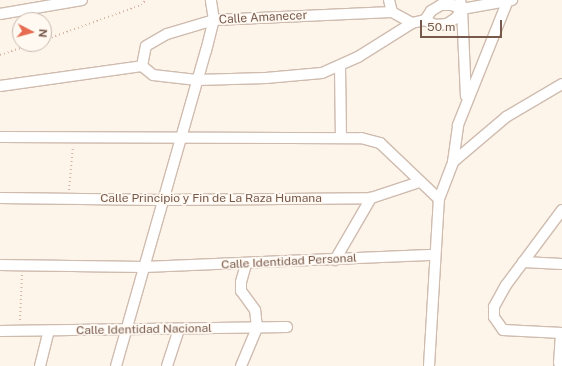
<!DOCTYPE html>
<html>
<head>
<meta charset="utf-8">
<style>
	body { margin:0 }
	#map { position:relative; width:562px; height:366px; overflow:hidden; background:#fdf4ea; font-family:"Public Sans",sans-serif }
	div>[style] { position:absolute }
	.path>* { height:2px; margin-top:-1px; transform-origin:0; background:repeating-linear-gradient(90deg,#d8b6a4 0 1px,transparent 0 4px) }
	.roads { filter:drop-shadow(1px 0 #cfbcaf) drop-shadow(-1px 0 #cfbcaf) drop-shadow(0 1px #cfbcaf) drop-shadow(0 -1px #cfbcaf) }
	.minor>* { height:10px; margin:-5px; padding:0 5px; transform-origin:5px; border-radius:5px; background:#fff }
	span { translate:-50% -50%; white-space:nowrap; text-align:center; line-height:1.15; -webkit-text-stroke:3.5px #fff9f1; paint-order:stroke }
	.street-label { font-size:12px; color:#785a4d }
	.north { position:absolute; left:12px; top:12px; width:40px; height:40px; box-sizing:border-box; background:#fff9f1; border:1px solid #c9b9af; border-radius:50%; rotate:96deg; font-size:11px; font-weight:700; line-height:16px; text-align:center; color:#785a4d }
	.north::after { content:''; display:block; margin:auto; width:14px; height:18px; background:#e56b51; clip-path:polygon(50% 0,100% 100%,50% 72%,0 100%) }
	.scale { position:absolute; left:420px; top:20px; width:82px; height:18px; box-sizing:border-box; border:2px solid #785a4d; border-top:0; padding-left:5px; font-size:12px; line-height:14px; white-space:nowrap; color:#785a4d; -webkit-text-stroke:3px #fff9f1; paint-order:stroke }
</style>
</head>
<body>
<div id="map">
	<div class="path">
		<i style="left:44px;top:40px;width:103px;rotate:-19.8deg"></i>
		<i style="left:141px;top:5px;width:7px;rotate:-45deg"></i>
		<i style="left:0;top:55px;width:34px;rotate:-19deg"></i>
		<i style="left:69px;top:190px;width:44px;rotate:-84.8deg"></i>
		<i style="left:20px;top:320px;width:45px;rotate:-87.5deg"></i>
	</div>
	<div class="roads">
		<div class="minor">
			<i style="left:389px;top:0;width:12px;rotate:76deg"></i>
			<i style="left:460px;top:0;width:9px;rotate:77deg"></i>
			<i style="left:462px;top:9px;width:87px;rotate:87.4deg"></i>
			<i style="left:462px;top:9px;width:51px;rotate:-10.2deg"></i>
			<i style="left:0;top:14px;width:83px;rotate:-9.7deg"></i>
			<i style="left:425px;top:20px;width:11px;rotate:-56deg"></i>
			<i style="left:431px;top:11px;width:12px;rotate:-31deg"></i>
			<i style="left:441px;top:5px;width:11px"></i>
			<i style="left:452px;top:5px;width:11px;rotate:22deg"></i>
			<i style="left:142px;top:66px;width:14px;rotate:39deg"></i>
			<i style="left:153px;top:75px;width:44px;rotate:6.5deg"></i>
			<i style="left:197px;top:80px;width:69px;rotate:-1.7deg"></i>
			<i style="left:266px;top:78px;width:56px;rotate:-5.1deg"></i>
			<i style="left:322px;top:73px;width:39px;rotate:-24deg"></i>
			<i style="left:358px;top:57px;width:64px;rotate:-32.2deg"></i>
			<i style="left:412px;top:23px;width:13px;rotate:-13deg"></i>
			<i style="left:425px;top:20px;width:11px;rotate:27deg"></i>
			<i style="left:435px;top:25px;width:12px;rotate:-5deg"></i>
			<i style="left:447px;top:24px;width:11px;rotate:-34deg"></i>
			<i style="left:456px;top:18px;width:11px;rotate:-56deg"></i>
			<i style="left:142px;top:66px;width:20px;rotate:-79deg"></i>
			<i style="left:146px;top:46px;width:24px;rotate:-30deg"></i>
			<i style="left:167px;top:34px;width:49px;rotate:-16.6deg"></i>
			<i style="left:214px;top:20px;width:178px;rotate:-2.6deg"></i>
			<i style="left:392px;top:12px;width:23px;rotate:29deg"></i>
			<i style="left:340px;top:67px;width:69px;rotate:89.2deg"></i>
			<i style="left:0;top:86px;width:143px;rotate:-8deg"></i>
			<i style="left:0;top:137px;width:361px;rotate:0.2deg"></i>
			<i style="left:361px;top:138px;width:20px;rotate:15deg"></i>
			<i style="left:380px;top:143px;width:81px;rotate:43.5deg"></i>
			<i style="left:453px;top:162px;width:37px;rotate:-82deg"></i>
			<i style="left:458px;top:125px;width:135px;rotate:-68.2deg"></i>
			<i style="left:0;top:198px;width:162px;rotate:0.7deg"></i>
			<i style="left:162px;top:200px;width:209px;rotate:-0.5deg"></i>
			<i style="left:371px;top:198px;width:51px;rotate:-18.4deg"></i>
			<i style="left:562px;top:210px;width:94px;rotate:126.7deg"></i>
			<i style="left:506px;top:285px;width:25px;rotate:119deg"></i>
			<i style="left:494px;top:307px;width:10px;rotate:90deg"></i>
			<i style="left:494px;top:317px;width:16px;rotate:55deg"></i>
			<i style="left:503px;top:330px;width:59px;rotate:2.9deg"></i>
			<i style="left:335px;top:260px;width:72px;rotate:-59.9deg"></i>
			<i style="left:523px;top:262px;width:39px;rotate:3deg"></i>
			<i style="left:0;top:265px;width:144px;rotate:0.8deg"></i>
			<i style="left:144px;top:267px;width:291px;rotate:-2.4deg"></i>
			<i style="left:0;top:331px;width:287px;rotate:-0.8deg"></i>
			<i style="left:559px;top:363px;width:30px;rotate:-86deg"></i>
			<i style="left:40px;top:366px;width:36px;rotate:-76deg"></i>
			<i style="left:116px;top:366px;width:328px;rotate:-74.1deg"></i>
			<i style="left:206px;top:51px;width:32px;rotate:-76deg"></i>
			<i style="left:214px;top:20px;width:20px;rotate:-99deg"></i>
			<i style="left:167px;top:366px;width:38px;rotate:-72deg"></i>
			<i style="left:241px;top:366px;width:41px;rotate:-67.2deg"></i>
			<i style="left:257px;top:328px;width:18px;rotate:-96deg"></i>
			<i style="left:255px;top:310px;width:24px;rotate:-126deg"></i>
			<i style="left:241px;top:291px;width:9px;rotate:-90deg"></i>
			<i style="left:241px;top:282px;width:19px;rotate:-74deg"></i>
			<i style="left:429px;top:366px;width:167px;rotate:-86.6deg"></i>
			<i style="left:439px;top:199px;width:40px;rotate:-69deg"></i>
			<i style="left:453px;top:162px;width:70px;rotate:-40.3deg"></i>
			<i style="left:506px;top:117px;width:65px;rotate:-30.5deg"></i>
		</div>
	</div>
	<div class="street-label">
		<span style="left:263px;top:18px;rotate:-3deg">Calle Amanecer</span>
		<span style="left:211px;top:199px">Calle Principio y Fin de La Raza Humana</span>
		<span style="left:289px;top:262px;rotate:-3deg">Calle Identidad Personal</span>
		<span style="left:144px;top:330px;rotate:-1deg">Calle Identidad Nacional</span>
	</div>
	<div class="north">N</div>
	<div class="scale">50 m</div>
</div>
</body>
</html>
